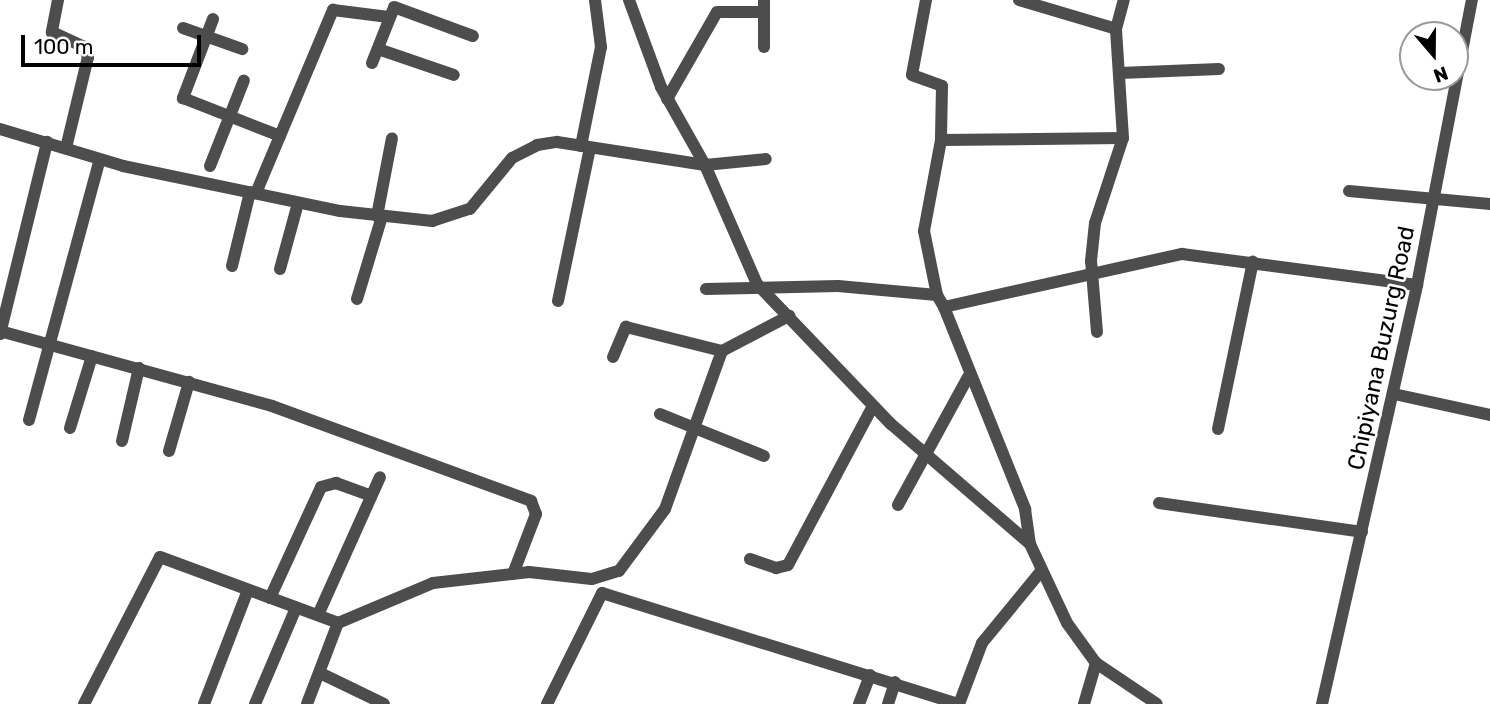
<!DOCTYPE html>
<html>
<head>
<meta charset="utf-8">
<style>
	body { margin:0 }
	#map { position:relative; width:1490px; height:704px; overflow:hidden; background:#fff; font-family:Rubik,sans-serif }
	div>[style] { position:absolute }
	.minor>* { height:12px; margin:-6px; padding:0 6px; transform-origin:6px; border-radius:6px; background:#4d4d4d }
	span { translate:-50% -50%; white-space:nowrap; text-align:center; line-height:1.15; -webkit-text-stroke:5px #fff; paint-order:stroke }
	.street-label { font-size:23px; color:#000 }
	.north { position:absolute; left:1399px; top:21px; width:70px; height:70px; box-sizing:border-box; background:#fff; border:2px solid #999; border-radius:50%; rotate:160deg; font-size:19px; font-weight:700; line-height:28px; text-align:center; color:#000 }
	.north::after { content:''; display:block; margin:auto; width:24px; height:32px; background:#000; clip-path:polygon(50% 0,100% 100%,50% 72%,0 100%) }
	.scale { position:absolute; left:21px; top:35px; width:180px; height:32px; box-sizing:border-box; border:4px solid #000; border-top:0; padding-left:9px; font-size:21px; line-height:24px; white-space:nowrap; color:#000; -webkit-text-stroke:5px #fff; paint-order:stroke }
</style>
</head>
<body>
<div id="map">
	<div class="minor">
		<i style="left:58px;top:0;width:33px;rotate:101deg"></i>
		<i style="left:52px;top:32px;width:35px;rotate:25deg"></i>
		<i style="left:84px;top:47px;width:11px;rotate:68deg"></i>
		<i style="left:88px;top:57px;width:94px;rotate:103.6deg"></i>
		<i style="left:629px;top:0;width:93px;rotate:69.8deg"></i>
		<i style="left:661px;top:87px;width:90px;rotate:60.6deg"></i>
		<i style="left:705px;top:165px;width:130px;rotate:66.4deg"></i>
		<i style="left:757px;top:284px;width:194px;rotate:46.3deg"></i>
		<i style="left:891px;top:424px;width:184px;rotate:40.8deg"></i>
		<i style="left:1030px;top:544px;width:87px;rotate:64.9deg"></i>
		<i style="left:1067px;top:623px;width:49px;rotate:54.1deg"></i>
		<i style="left:1096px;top:663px;width:73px;rotate:33.9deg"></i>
		<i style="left:926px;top:0;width:76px;rotate:100.6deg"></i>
		<i style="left:912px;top:75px;width:32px;rotate:20deg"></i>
		<i style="left:942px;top:86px;width:54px;rotate:91.1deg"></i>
		<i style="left:1019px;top:0;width:101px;rotate:16.6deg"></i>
		<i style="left:394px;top:7px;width:84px;rotate:20.2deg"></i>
		<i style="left:213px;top:19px;width:85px;rotate:110.8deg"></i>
		<i style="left:183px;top:98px;width:104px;rotate:21.4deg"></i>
		<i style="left:183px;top:28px;width:63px;rotate:19.6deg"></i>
		<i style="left:764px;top:47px;width:47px;rotate:-90deg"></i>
		<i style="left:378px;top:49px;width:80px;rotate:18.9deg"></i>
		<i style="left:372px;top:63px;width:57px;rotate:-68.4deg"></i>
		<i style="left:1120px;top:73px;width:99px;rotate:-2.3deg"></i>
		<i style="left:667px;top:99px;width:100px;rotate:-60.1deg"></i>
		<i style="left:717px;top:12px;width:45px"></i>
		<i style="left:0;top:129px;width:128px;rotate:16.7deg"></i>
		<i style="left:123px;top:166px;width:222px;rotate:11.7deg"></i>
		<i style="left:340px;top:211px;width:93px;rotate:6.2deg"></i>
		<i style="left:432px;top:221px;width:40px;rotate:-18deg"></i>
		<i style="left:470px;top:209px;width:66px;rotate:-50.5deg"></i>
		<i style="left:512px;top:158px;width:28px;rotate:-27deg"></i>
		<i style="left:537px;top:145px;width:20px;rotate:-9deg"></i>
		<i style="left:557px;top:142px;width:150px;rotate:8.8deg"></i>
		<i style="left:705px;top:165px;width:61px;rotate:-5.6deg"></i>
		<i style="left:581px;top:146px;width:101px;rotate:-78.6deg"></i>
		<i style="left:601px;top:47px;width:47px;rotate:-97.3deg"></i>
		<i style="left:210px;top:166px;width:92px;rotate:-68.4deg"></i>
		<i style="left:1349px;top:191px;width:142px;rotate:5.3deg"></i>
		<i style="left:256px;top:193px;width:199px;rotate:-67.2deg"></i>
		<i style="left:333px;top:10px;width:56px;rotate:7.1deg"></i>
		<i style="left:377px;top:216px;width:79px;rotate:-79.1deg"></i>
		<i style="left:232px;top:266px;width:76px;rotate:-76.3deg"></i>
		<i style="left:280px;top:269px;width:68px;rotate:-74.7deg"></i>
		<i style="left:706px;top:289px;width:132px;rotate:-1.3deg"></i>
		<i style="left:838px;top:286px;width:99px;rotate:5.2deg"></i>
		<i style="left:937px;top:295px;width:14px;rotate:60deg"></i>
		<i style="left:944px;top:307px;width:244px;rotate:-12.6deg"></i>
		<i style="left:1182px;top:254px;width:237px;rotate:7.5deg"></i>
		<i style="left:937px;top:295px;width:65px;rotate:-101.5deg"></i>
		<i style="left:924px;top:231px;width:93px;rotate:-79.4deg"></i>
		<i style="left:941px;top:140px;width:182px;rotate:-0.6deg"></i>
		<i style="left:357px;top:299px;width:87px;rotate:-73.2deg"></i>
		<i style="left:558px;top:301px;width:156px;rotate:-78.2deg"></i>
		<i style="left:944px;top:307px;width:218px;rotate:68.1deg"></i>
		<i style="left:1025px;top:509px;width:35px;rotate:82deg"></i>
		<i style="left:0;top:331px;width:282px;rotate:15.4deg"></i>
		<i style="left:272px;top:406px;width:276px;rotate:20.1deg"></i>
		<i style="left:531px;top:501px;width:14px;rotate:69deg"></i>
		<i style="left:536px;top:514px;width:64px;rotate:111deg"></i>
		<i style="left:1097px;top:332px;width:71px;rotate:-94.8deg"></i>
		<i style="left:1091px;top:261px;width:38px;rotate:-84deg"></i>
		<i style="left:1095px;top:223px;width:89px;rotate:-71.8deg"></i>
		<i style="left:1123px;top:138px;width:109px;rotate:-93.7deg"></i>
		<i style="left:1116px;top:29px;width:30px;rotate:-75deg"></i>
		<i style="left:0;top:334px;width:198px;rotate:-76.2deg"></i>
		<i style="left:613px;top:357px;width:33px;rotate:-67deg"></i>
		<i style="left:626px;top:327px;width:99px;rotate:14deg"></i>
		<i style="left:722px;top:351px;width:76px;rotate:-27.6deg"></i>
		<i style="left:1394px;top:394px;width:98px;rotate:12.3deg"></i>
		<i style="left:660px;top:414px;width:112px;rotate:22deg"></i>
		<i style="left:29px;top:420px;width:270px;rotate:-74.8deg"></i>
		<i style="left:70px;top:428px;width:75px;rotate:-73deg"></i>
		<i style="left:1218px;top:429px;width:171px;rotate:-78.2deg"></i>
		<i style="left:122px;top:441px;width:75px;rotate:-76.9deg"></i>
		<i style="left:169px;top:451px;width:72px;rotate:-73.8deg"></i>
		<i style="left:1159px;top:503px;width:205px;rotate:8.1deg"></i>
		<i style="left:898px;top:505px;width:146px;rotate:-61.3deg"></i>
		<i style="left:750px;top:559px;width:28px;rotate:19deg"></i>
		<i style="left:776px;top:568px;width:12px;rotate:-14deg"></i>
		<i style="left:788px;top:565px;width:180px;rotate:-61.9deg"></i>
		<i style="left:270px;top:598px;width:122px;rotate:-65.3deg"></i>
		<i style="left:321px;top:487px;width:16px;rotate:-15deg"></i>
		<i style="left:336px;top:483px;width:37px;rotate:20deg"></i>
		<i style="left:318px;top:615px;width:151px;rotate:-65.8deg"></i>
		<i style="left:320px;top:673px;width:71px;rotate:25.8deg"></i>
		<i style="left:84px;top:704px;width:165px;rotate:-62.7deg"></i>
		<i style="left:160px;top:557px;width:190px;rotate:20.3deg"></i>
		<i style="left:338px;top:623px;width:103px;rotate:-22.8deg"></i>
		<i style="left:433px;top:583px;width:97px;rotate:-6.5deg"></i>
		<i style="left:529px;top:572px;width:63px;rotate:6.3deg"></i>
		<i style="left:592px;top:579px;width:28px;rotate:-17deg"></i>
		<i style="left:619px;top:571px;width:77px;rotate:-53.4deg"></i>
		<i style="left:665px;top:509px;width:168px;rotate:-70.2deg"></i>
		<i style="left:204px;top:704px;width:122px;rotate:-68.9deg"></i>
		<i style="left:255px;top:704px;width:104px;rotate:-66.9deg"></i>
		<i style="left:307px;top:704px;width:87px;rotate:-69.1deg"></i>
		<i style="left:547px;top:704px;width:124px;rotate:-63.6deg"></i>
		<i style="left:602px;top:593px;width:373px;rotate:17.3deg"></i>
		<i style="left:859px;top:704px;width:31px;rotate:-69deg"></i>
		<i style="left:888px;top:704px;width:23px;rotate:-72deg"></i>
		<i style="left:959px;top:704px;width:65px;rotate:-69.3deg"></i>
		<i style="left:982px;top:643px;width:94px;rotate:-50.6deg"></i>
		<i style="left:1084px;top:704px;width:43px;rotate:-73.7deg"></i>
		<i style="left:1322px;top:704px;width:430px;rotate:-77.2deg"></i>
		<i style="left:1417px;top:285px;width:290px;rotate:-79.1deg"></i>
	</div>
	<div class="street-label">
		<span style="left:1381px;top:348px;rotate:-78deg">Chipiyana Buzurg Road</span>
	</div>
	<div class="north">N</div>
	<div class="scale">100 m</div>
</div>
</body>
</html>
